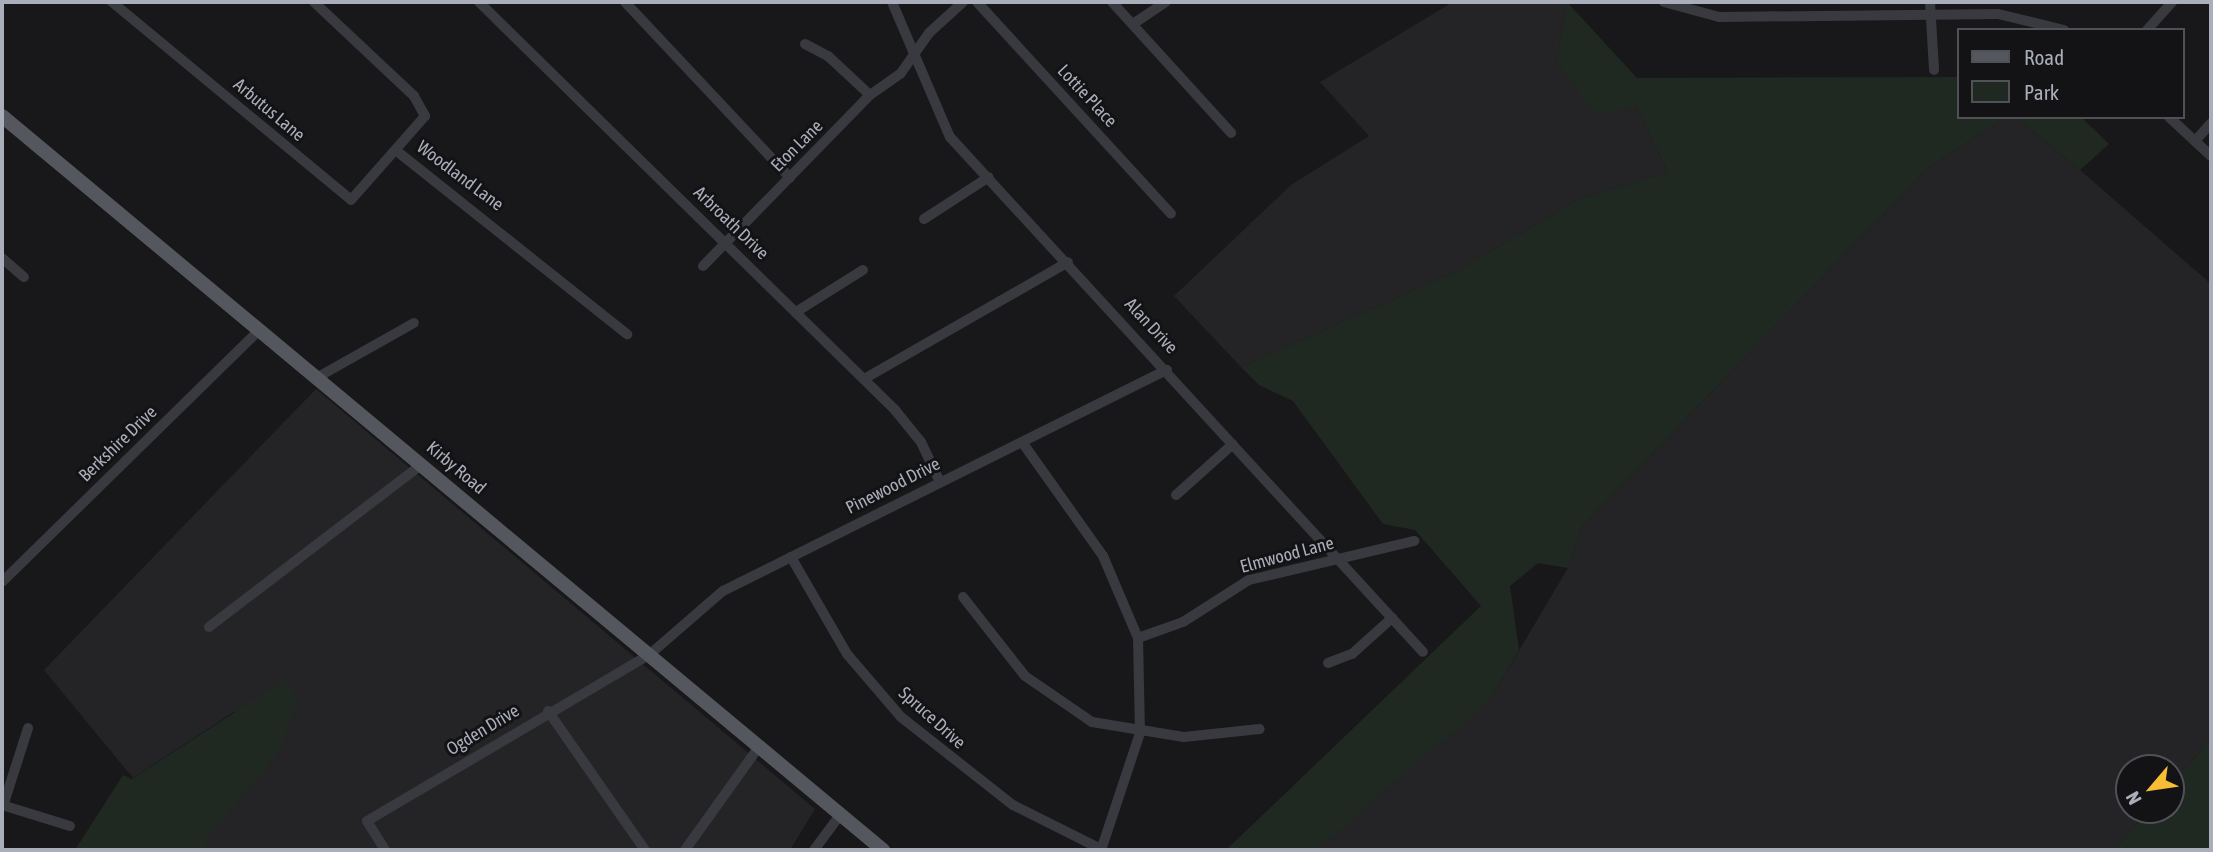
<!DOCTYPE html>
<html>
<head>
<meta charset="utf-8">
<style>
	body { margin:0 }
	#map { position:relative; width:2213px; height:852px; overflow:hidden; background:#18181a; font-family:"Asap Condensed",sans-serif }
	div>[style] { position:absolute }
	.built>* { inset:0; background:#242427 }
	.green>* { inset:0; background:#202921 }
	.minor>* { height:10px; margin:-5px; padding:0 5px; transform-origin:5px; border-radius:5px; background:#393a3f }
	.major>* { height:14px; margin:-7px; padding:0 7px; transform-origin:7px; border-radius:7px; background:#55575e }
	span { translate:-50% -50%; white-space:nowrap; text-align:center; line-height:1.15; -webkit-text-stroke:6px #131315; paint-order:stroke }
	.street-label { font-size:18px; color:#aaaeba }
	.frame { position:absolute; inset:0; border:4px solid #aaaeba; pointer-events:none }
	.legend { position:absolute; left:1957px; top:28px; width:228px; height:91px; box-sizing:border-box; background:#131315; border:2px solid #4f5157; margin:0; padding:9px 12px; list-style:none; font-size:21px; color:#aaaeba }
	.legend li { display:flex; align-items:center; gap:14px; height:35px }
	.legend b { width:35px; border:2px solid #4f5157 }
	.north { position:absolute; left:2115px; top:754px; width:70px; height:70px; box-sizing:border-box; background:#131315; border:2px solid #4f5157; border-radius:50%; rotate:241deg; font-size:19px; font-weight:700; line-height:28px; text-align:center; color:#aaaeba }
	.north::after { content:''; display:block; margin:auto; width:24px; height:32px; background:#f6bd35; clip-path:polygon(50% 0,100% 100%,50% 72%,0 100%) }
</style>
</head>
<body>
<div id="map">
	<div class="built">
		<i style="clip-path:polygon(1453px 2px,1567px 2px,1557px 60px,1636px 106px,1668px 172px,1579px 199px,1459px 270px,1241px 367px,1174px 296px,1291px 185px,1369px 136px,1320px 82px)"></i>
		<i style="clip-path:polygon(2007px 117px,2016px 117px,2080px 170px,2211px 284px,2211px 739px,2171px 785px,2171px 768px,2129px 768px,2129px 810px,2149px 810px,2114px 850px,1311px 850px,1489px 701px,1568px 568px,1582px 526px,1930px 166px)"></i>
		<i style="clip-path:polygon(316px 389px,815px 809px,790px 850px,204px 850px,235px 711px,133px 778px,44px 670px)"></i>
	</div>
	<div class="green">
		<i style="clip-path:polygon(1567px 2px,1637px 78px,1959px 77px,1959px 117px,2007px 117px,1930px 166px,1582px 526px,1568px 568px,1538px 563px,1510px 586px,1519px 650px,1489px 701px,1316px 850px,1226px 850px,1481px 606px,1415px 530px,1383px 524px,1293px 401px,1259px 385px,1241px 367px,1459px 270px,1579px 199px,1668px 172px,1636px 106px,1595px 116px,1557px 60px)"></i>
		<i style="clip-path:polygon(2016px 117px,2081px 117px,2109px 144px,2080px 170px)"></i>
		<i style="clip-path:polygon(286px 679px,298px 700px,277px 754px,209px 836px,204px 850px,75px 850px,123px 775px,132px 779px)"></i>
		<i style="clip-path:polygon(2211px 739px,2211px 850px,2114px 850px,2149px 810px,2171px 810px,2171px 785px)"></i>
	</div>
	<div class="minor">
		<i style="left:112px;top:2px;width:310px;rotate:39.6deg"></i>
		<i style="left:351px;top:200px;width:112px;rotate:-48.6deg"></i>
		<i style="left:425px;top:116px;width:23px;rotate:-119deg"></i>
		<i style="left:414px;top:96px;width:137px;rotate:-136.8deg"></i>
		<i style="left:479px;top:2px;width:583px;rotate:44.44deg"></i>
		<i style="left:895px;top:410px;width:41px;rotate:50.9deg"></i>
		<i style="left:921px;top:442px;width:44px;rotate:64.6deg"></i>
		<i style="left:625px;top:2px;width:241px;rotate:46.8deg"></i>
		<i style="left:892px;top:2px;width:147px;rotate:66.8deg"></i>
		<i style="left:950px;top:137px;width:699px;rotate:47.43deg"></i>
		<i style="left:977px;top:2px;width:287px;rotate:47.5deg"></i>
		<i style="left:1112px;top:2px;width:177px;rotate:47.7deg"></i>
		<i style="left:1664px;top:2px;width:57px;rotate:15.3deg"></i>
		<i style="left:1719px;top:17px;width:279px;rotate:-0.6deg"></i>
		<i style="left:1998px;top:14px;width:68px;rotate:13.6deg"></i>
		<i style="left:1930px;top:2px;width:68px;rotate:86.6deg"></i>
		<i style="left:1133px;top:24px;width:40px;rotate:-34deg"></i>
		<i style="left:2147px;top:30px;width:38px;rotate:-48deg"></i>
		<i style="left:805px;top:44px;width:26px;rotate:28deg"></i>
		<i style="left:828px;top:56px;width:57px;rotate:42.9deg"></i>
		<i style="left:2169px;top:117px;width:57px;rotate:42.9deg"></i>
		<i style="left:2195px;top:141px;width:24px;rotate:-48deg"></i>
		<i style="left:398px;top:152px;width:293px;rotate:38.5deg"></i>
		<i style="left:924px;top:219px;width:77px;rotate:-32.9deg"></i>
		<i style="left:2px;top:258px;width:29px;rotate:41deg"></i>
		<i style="left:703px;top:266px;width:239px;rotate:-45.7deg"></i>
		<i style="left:870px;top:95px;width:38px;rotate:-35deg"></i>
		<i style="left:901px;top:73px;width:49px;rotate:-55deg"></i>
		<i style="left:929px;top:33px;width:46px;rotate:-42.4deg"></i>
		<i style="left:796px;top:312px;width:79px;rotate:-32.1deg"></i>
		<i style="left:318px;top:377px;width:110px;rotate:-29.4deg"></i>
		<i style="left:864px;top:379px;width:235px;rotate:-29.8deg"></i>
		<i style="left:1022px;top:442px;width:140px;rotate:54.6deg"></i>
		<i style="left:1103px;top:556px;width:89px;rotate:66.9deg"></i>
		<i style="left:1138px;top:638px;width:95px;rotate:88.8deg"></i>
		<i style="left:1140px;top:733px;width:123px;rotate:108.4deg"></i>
		<i style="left:1176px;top:495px;width:76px;rotate:-41.8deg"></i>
		<i style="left:791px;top:557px;width:112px;rotate:60deg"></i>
		<i style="left:847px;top:654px;width:83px;rotate:49.4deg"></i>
		<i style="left:901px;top:717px;width:142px;rotate:38.2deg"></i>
		<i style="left:1013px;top:805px;width:101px;rotate:26.6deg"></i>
		<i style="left:2px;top:582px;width:360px;rotate:-44.4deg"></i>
		<i style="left:963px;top:597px;width:100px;rotate:51.9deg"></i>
		<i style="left:1025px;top:676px;width:81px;rotate:34.5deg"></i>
		<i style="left:1092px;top:722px;width:93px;rotate:9.3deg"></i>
		<i style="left:1184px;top:737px;width:76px;rotate:-6deg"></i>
		<i style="left:209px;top:627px;width:268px;rotate:-37.4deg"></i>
		<i style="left:1138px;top:638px;width:48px;rotate:-19.6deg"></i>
		<i style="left:1183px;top:622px;width:78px;rotate:-32.5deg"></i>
		<i style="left:1249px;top:580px;width:170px;rotate:-13.3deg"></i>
		<i style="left:1328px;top:663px;width:26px;rotate:-21deg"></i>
		<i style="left:1352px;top:654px;width:54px;rotate:-42deg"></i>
		<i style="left:548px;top:711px;width:169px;rotate:55.1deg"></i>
		<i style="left:2px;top:805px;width:71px;rotate:17.2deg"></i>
		<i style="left:3px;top:806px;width:82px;rotate:-72.2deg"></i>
		<i style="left:385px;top:850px;width:34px;rotate:-122deg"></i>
		<i style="left:367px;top:821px;width:327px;rotate:-30.5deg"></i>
		<i style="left:649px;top:655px;width:98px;rotate:-40.9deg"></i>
		<i style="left:723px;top:591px;width:496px;rotate:-26.5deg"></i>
		<i style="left:685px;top:850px;width:125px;rotate:-54.4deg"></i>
		<i style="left:814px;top:850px;width:44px;rotate:-53.4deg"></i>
	</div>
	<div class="major">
		<i style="left:2px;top:116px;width:1147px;rotate:39.8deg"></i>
	</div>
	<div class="street-label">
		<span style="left:1087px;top:96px;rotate:47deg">Lottie Place</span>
		<span style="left:269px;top:110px;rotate:40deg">Arbutus Lane</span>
		<span style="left:797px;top:146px;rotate:-45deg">Eton Lane</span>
		<span style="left:460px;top:176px;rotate:37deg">Woodland Lane</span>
		<span style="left:731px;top:223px;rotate:44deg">Arbroath Drive</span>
		<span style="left:1151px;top:326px;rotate:47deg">Alan Drive</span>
		<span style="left:118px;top:444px;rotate:-44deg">Berkshire Drive</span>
		<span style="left:456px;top:468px;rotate:40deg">Kirby Road</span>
		<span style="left:893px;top:486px;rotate:-27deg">Pinewood Drive</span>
		<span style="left:1287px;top:555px;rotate:-15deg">Elmwood Lane</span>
		<span style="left:932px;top:718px;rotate:42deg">Spruce Drive</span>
		<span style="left:483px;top:730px;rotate:-31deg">Ogden Drive</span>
	</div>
	<div class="frame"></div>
	<ul class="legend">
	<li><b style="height:9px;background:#55575e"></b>Road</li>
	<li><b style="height:19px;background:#202921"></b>Park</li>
	</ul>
	<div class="north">N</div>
</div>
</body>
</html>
